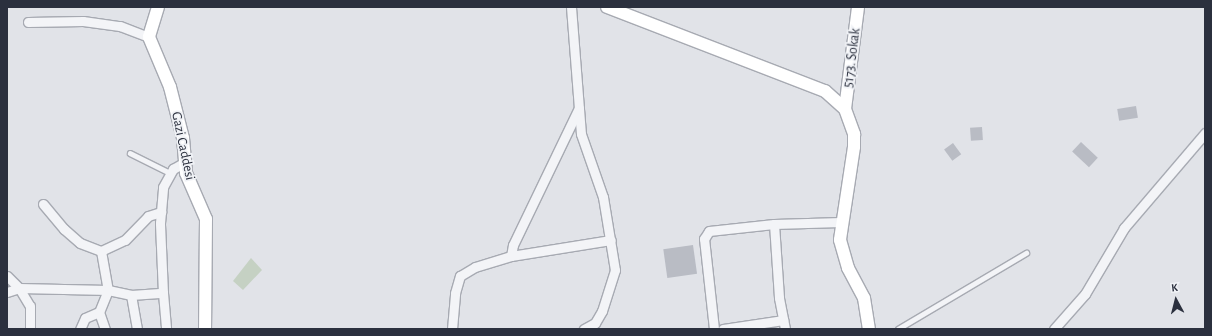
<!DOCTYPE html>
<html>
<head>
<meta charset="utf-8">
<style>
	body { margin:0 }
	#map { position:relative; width:1212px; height:336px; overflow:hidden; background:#e1e3e8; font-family:"Alegreya Sans",sans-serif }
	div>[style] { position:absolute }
	.green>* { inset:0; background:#c5d1c3 }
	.building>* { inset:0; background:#b9bcc4; transform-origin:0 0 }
	.roads { filter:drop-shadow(1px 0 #a7aab2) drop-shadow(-1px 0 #a7aab2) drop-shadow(0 1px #a7aab2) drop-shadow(0 -1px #a7aab2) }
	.lane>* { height:4.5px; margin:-2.25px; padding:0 2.25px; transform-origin:2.25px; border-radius:2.25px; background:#f3f4f7 }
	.street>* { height:9px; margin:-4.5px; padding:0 4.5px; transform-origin:4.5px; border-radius:4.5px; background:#f3f4f7 }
	.secondary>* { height:12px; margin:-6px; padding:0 6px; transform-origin:6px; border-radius:6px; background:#fff }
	span { translate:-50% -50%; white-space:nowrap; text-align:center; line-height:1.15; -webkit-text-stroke:3.5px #f0f2f6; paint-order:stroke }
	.street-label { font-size:14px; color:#2b303e }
	.frame { position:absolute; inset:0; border:8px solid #2b303e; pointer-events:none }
	.north { position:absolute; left:1156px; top:280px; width:40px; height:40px; -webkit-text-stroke:3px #f0f2f6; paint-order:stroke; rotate:353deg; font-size:11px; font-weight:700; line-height:16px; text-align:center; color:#2b303e }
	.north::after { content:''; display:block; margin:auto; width:14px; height:18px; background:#2b303e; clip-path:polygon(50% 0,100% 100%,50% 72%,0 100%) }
</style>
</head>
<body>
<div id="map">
	<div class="green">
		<i style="clip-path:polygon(251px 258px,262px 270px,243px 290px,233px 281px)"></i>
	</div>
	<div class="building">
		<i style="left:1136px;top:106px;width:12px;height:19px;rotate:81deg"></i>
		<i style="left:982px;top:127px;width:13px;height:12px;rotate:86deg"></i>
		<i style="left:1081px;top:142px;width:23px;height:13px;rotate:43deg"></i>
		<i style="left:953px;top:143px;width:14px;height:11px;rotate:54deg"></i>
		<i style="left:693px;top:245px;width:29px;height:30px;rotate:82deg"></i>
	</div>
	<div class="roads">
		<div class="lane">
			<i style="left:130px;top:153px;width:45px;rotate:26.6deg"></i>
			<i style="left:898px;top:329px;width:149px;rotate:-30.7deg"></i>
		</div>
		<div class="street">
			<i style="left:571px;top:7px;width:127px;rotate:85.5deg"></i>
			<i style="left:581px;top:134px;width:67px;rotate:70.8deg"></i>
			<i style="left:603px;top:197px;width:74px;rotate:80.7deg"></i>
			<i style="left:615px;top:270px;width:43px;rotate:107.6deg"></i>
			<i style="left:602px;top:311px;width:14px;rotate:120deg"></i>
			<i style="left:595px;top:323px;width:13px;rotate:151deg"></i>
			<i style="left:28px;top:22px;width:55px;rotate:-1deg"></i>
			<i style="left:83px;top:21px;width:37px;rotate:8deg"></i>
			<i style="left:120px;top:26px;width:31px;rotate:21deg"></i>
			<i style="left:43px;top:204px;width:33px;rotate:50deg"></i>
			<i style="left:64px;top:229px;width:21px;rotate:41deg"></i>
			<i style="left:80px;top:243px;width:22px;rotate:21deg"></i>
			<i style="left:101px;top:251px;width:26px;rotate:-25deg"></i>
			<i style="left:125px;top:240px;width:33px;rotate:-46deg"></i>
			<i style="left:148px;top:216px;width:14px;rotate:-17deg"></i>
			<i style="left:774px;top:224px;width:74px;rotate:86.1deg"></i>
			<i style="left:779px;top:298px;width:32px;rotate:79deg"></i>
			<i style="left:101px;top:251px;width:40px;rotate:80deg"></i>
			<i style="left:108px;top:290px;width:24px;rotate:12deg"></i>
			<i style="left:131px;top:295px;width:35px;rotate:80deg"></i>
			<i style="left:511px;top:256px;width:11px;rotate:-80deg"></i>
			<i style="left:513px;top:245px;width:152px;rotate:-64.3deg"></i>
			<i style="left:7px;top:276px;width:17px;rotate:45deg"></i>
			<i style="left:19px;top:288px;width:89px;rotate:1.3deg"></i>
			<i style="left:108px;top:290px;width:24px;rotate:112deg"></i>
			<i style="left:99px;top:312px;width:15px;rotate:157deg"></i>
			<i style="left:85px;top:318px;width:12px;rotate:114deg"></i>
			<i style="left:7px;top:292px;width:13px;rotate:-18deg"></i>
			<i style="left:19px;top:288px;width:21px;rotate:59deg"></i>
			<i style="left:30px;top:306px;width:23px;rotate:90deg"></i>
			<i style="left:163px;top:293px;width:70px;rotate:-92.5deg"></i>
			<i style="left:160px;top:223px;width:36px;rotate:-85deg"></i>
			<i style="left:163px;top:187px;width:21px;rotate:-61deg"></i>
			<i style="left:173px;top:169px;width:14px;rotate:-30deg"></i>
			<i style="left:131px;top:295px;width:32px;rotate:-4deg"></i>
			<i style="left:163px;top:293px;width:36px;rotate:85deg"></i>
			<i style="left:99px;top:312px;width:18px;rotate:71deg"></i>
			<i style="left:452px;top:329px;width:36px;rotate:-85deg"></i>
			<i style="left:455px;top:293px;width:18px;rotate:-74deg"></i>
			<i style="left:460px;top:276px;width:17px;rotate:-31deg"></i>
			<i style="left:475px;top:267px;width:38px;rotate:-17deg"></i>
			<i style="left:511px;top:256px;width:101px;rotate:-9.1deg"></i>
			<i style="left:714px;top:329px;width:91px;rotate:-96.3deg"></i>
			<i style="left:704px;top:239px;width:9px;rotate:-58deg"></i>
			<i style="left:709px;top:231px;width:65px;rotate:-6.1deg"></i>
			<i style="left:774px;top:224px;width:67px;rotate:-1.7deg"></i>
			<i style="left:723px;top:329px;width:61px;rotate:-8.5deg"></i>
			<i style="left:1054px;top:329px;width:47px;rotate:-48.5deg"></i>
			<i style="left:1085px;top:294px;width:77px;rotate:-59.4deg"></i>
			<i style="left:1124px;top:228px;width:125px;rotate:-49.5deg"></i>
		</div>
		<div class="secondary">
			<i style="left:158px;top:7px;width:31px;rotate:107deg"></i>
			<i style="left:149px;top:37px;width:54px;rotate:67.2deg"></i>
			<i style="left:170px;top:87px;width:53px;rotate:75.7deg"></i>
			<i style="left:183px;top:138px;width:35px;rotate:85deg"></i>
			<i style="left:186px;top:173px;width:50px;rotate:66.5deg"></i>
			<i style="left:206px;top:219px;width:110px;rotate:90.5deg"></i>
			<i style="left:607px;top:7px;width:234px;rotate:21.1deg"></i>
			<i style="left:825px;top:91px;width:27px;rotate:42deg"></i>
			<i style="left:845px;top:109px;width:27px;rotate:70deg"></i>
			<i style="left:854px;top:134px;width:13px;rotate:90deg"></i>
			<i style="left:854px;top:147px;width:94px;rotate:98.6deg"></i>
			<i style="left:840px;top:240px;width:29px;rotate:74deg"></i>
			<i style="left:848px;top:268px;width:34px;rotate:62deg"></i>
			<i style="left:864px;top:298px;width:31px;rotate:81deg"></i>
			<i style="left:845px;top:109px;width:103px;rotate:-82.7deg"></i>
		</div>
	</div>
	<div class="street-label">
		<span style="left:852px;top:58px;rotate:-83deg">5173. Sokak</span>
		<span style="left:183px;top:146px;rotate:78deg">Gazi Caddesi</span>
	</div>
	<div class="frame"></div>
	<div class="north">K</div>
</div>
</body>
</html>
